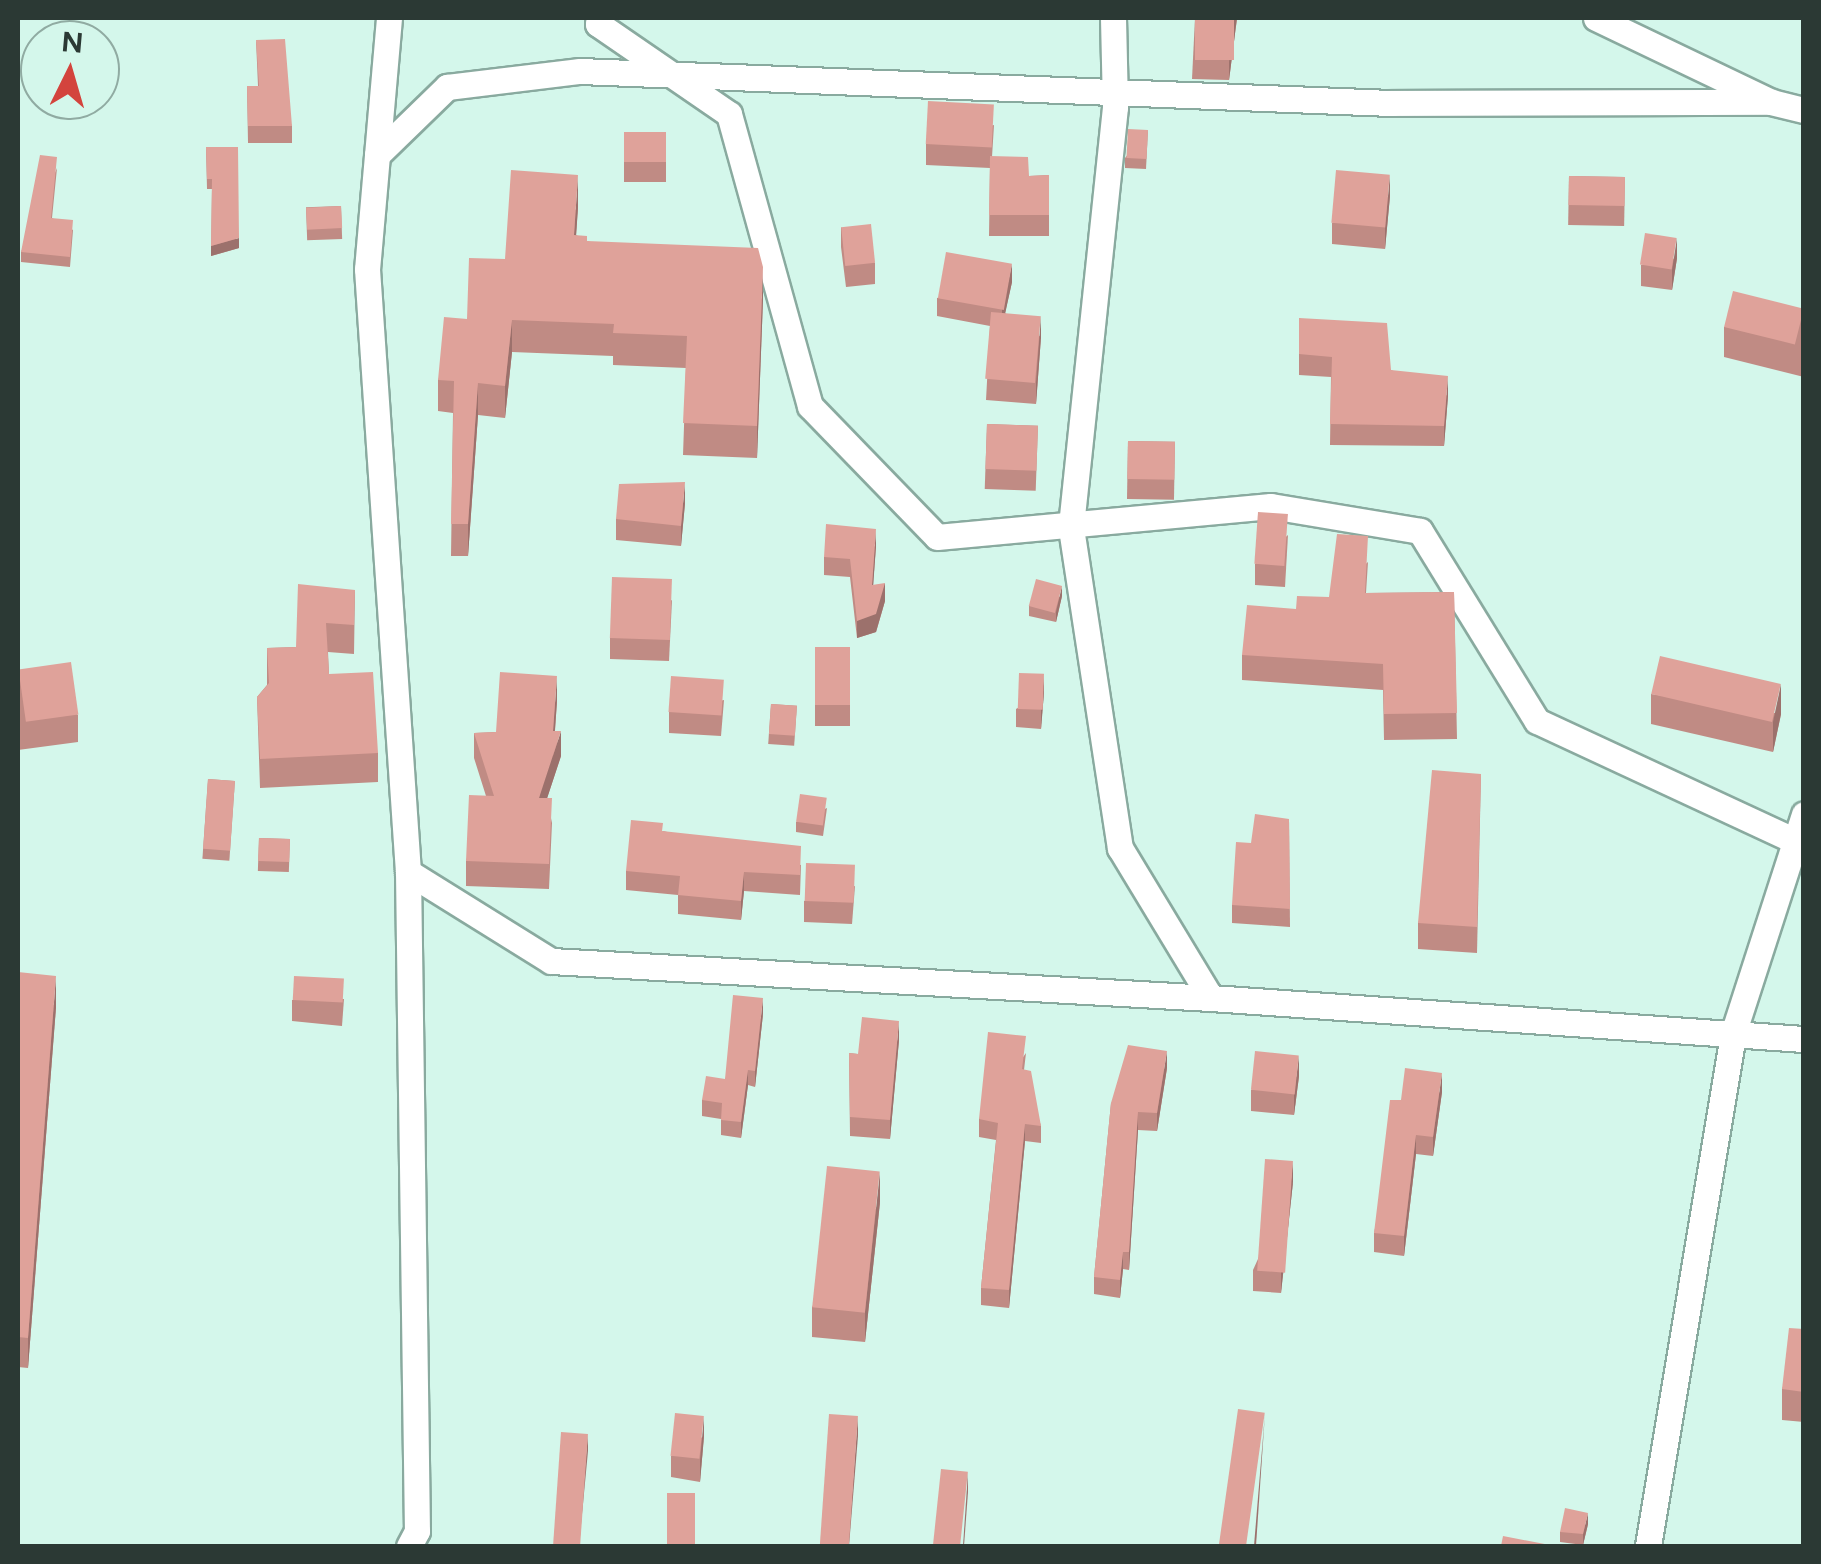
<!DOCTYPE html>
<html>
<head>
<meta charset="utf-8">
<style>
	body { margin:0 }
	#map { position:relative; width:1821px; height:1564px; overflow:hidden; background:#d4f7eb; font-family:Figtree,sans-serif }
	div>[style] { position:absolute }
	.roads { filter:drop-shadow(2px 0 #89aa9f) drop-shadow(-2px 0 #89aa9f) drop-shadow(0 2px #89aa9f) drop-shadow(0 -2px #89aa9f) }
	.street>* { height:25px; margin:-12.5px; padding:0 12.5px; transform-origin:12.5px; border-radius:12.5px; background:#fff }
	.wall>* { inset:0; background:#c08b84; transform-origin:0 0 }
	.shaded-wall>* { inset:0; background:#9c716c }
	.building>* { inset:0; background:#dfa29a; transform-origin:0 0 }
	span { translate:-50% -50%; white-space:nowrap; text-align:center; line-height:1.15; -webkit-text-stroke:9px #d4f7eb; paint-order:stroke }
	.frame { position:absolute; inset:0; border:20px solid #2b3934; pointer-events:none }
	.north { position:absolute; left:20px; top:20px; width:100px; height:100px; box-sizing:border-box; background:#d4f7eb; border:2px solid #90aba2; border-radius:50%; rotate:5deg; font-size:28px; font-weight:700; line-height:40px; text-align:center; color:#2b3934 }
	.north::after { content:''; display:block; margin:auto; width:35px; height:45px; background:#d3443d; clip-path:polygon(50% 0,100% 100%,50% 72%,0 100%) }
</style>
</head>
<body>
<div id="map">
	<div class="roads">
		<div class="street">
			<i style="left:389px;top:18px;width:252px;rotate:95deg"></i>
			<i style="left:367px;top:269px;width:604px;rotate:86.11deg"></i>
			<i style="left:408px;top:872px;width:659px;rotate:89.22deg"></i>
			<i style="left:417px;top:1531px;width:17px;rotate:118deg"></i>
			<i style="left:599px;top:18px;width:6px;rotate:99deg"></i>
			<i style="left:598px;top:24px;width:159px;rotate:34.5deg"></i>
			<i style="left:729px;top:114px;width:303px;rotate:74.5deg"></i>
			<i style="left:810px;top:406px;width:182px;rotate:45.9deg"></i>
			<i style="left:937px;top:537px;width:335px;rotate:-5.3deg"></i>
			<i style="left:1271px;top:506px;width:151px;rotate:9.5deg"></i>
			<i style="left:1420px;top:531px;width:223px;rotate:58.4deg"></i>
			<i style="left:1537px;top:721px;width:294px;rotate:24.9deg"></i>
			<i style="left:1113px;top:18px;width:89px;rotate:88.7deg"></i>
			<i style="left:1115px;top:107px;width:423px;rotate:96deg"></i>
			<i style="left:1071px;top:528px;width:324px;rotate:81.3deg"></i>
			<i style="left:1120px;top:848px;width:175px;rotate:58.8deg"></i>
			<i style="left:1211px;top:998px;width:594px;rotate:3.96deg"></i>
			<i style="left:1596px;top:18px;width:194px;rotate:25.6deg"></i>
			<i style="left:1771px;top:102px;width:34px;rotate:14deg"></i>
			<i style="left:377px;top:155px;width:98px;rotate:-44.2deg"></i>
			<i style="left:447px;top:87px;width:134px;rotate:-6.9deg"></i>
			<i style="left:580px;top:71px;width:813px;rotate:2.26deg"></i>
			<i style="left:1392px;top:103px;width:379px;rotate:-0.2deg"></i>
			<i style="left:408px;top:872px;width:168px;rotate:31.9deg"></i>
			<i style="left:551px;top:961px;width:661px;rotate:3.21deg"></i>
			<i style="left:1648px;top:1546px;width:519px;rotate:-80.57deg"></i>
			<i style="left:1733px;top:1034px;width:231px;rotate:-72.1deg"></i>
		</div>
	</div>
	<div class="wall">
		<i style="clip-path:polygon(1195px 18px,1237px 18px,1229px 80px,1192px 79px)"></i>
		<i style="clip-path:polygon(256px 40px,292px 126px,292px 143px,248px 143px,247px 86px,258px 86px)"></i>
		<i style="clip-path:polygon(994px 125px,992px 157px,1029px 176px,1049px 175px,1049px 236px,989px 236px,990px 168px,926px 165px,926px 144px)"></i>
		<i style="clip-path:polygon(1148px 130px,1146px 169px,1125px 168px,1125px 158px)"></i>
		<i style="left:624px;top:132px;width:42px;height:50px"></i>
		<i style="clip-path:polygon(206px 147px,239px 248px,211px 256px,212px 189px,207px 189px)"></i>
		<i style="clip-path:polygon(57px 168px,52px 218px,73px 230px,70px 267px,21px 262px,21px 252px)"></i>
		<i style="left:1569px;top:176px;width:56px;height:49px;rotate:1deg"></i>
		<i style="clip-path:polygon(1390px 196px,1385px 249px,1332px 244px,1332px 223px)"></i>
		<i style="left:341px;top:206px;width:33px;height:35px;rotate:88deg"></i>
		<i style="clip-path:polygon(578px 207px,576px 235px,587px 241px,763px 299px,757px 458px,683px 455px,686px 368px,613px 365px,613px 356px,512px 352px,505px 418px,478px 415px,468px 556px,451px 556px,453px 413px,438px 411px,438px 380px,467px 319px)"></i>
		<i style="clip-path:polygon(841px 227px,875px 263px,875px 284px,846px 287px,841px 247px)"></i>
		<i style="clip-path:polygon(1677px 258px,1672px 290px,1641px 286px,1641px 265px)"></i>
		<i style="clip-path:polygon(1012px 282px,1005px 313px,1041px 337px,1036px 404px,986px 400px,990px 326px,937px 316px,937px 298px)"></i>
		<i style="clip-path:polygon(1804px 309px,1804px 377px,1724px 357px,1724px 327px)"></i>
		<i style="clip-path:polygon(1299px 318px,1391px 370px,1448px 396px,1444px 446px,1330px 445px,1331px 377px,1299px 375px)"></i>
		<i style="left:987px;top:424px;width:51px;height:65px;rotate:2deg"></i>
		<i style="left:1128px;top:441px;width:47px;height:58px;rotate:1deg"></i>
		<i style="clip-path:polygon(685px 503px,681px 546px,616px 540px,616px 519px)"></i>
		<i style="clip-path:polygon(1288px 535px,1285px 587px,1255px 585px,1255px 564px)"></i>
		<i style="clip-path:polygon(876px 546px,873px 585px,885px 601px,876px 632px,857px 638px,850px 577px,824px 575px,824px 557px)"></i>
		<i style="clip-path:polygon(1368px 562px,1366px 593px,1454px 592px,1457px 739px,1384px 740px,1383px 690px,1242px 680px,1242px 655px,1296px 609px,1329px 597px)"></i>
		<i style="clip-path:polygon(355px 590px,354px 654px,328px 652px,329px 674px,378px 753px,378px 782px,260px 788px,257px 697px,267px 685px,267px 648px,296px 647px)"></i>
		<i style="clip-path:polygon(1062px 596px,1056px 622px,1029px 616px,1029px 606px)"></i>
		<i style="clip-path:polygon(672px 600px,669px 661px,610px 659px,610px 638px)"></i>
		<i style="left:815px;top:647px;width:35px;height:79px"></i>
		<i style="clip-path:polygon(18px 669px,78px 715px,78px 742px,18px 750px)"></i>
		<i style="clip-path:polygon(1044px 692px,1041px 729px,1016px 727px,1016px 709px)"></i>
		<i style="clip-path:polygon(1651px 694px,1781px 714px,1773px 752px,1651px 724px)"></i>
		<i style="clip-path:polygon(724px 700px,721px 736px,669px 733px,669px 712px)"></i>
		<i style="clip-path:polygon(557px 701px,555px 731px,561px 756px,547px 798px,552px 823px,549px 889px,466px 886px,466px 861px,486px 796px,474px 758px,474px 733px,496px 732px)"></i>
		<i style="left:771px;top:704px;width:26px;height:40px;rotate:4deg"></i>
		<i style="clip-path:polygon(1481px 774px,1477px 953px,1418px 949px,1418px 923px)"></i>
		<i style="left:208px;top:779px;width:27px;height:80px;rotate:4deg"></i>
		<i style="clip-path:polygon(827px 808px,823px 836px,796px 832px,796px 822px)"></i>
		<i style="clip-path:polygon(1289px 819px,1290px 927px,1232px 923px,1232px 905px)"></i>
		<i style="clip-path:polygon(663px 831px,801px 865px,800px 895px,744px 891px,741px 920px,678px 914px,678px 895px,626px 890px,626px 871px)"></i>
		<i style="left:259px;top:838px;width:31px;height:33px;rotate:2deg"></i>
		<i style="clip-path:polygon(855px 886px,852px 924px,804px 922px,804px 901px)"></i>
		<i style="clip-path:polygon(18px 972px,56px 1007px,28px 1368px,18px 1367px)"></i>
		<i style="clip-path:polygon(344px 999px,342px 1026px,292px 1021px,292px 1000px)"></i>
		<i style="clip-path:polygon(763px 1014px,755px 1087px,748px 1085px,741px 1138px,721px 1135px,721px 1119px,702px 1116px,702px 1100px,725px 1079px)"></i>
		<i style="clip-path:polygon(899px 1040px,890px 1139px,850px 1136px,849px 1053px,858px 1054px)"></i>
		<i style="clip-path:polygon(1026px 1053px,1024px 1070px,1041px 1126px,1041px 1143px,1025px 1141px,1009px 1308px,981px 1305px,981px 1288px,996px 1140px,979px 1137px,979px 1119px)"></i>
		<i style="clip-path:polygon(1167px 1068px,1157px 1131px,1138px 1130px,1129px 1270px,1123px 1269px,1120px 1298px,1094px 1294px,1094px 1277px,1111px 1103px)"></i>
		<i style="clip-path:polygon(1299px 1076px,1294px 1115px,1251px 1111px,1251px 1090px)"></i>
		<i style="clip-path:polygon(1442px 1092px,1433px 1156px,1416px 1154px,1404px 1256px,1374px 1252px,1374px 1233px,1401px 1100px)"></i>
		<i style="clip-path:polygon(1293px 1182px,1281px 1293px,1253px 1291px,1253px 1270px)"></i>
		<i style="clip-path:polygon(880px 1202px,865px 1342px,812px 1337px,812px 1307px)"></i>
		<i style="clip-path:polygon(1804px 1329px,1804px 1422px,1782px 1420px,1782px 1389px)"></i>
		<i style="clip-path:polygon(704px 1436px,700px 1482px,671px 1477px,671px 1456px)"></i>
		<i style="clip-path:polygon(1588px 1524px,1583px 1545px,1560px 1542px,1560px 1532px)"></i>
	</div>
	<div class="shaded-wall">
		<i style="clip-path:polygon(1234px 18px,1237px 18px,1229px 80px,1229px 62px)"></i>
		<i style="clip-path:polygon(578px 175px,578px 207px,574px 267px,574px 235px)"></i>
		<i style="clip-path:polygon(1390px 175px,1390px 196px,1385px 249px,1385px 228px)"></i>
		<i style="clip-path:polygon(239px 238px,239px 248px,211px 256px,211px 246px)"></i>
		<i style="clip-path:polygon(1677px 238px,1677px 258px,1672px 290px,1672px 270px)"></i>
		<i style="clip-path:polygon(1012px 264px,1012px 282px,1002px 328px,1002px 310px)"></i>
		<i style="clip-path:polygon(763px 267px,763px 299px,757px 458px,757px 426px)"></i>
		<i style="clip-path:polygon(1041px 316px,1041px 337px,1036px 404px,1036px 383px)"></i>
		<i style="clip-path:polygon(512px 320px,512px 352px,505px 418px,505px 386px)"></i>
		<i style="clip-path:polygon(1448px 376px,1448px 396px,1444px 446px,1444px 426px)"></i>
		<i style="clip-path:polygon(478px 383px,478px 415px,468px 556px,468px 524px)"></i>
		<i style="clip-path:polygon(685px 482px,685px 503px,681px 546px,681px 526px)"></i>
		<i style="clip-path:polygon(876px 529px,876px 546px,872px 602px,872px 585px)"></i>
		<i style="clip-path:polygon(885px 583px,885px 601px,876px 632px,857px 638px,857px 621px)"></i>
		<i style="clip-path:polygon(1062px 586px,1062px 596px,1056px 622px,1056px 612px)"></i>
		<i style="clip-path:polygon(1044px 674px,1044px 692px,1041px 729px,1041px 711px)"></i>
		<i style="clip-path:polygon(557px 676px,557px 701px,553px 756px,561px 731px,561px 756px,539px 823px,539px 798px,553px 731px)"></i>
		<i style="clip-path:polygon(1781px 684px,1781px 714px,1773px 752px,1773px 722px)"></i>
		<i style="clip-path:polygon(744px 872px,744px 891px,741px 920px,741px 901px)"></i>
		<i style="clip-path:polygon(56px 976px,56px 1007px,28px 1368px,28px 1338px)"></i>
		<i style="clip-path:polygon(763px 998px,763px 1014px,755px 1087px,755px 1071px)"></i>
		<i style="clip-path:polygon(899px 1021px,899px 1040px,890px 1139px,890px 1120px)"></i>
		<i style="clip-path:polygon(1167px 1051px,1167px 1068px,1157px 1131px,1157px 1113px)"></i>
		<i style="clip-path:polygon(1299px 1056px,1299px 1076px,1294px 1115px,1294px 1095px)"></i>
		<i style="clip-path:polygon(748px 1070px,748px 1085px,741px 1138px,741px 1122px)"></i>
		<i style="clip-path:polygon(1442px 1073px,1442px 1092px,1433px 1156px,1433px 1137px)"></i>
		<i style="clip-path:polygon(1138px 1112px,1138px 1130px,1129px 1270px,1129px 1252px)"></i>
		<i style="clip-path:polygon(1025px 1124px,1025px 1141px,1009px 1308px,1009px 1290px)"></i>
		<i style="clip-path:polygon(1416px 1135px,1416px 1154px,1404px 1256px,1404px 1236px)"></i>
		<i style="clip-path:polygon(1293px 1161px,1293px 1182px,1281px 1293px,1281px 1273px)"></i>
		<i style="clip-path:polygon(880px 1172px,880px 1202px,865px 1342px,865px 1312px)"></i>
		<i style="clip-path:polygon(1123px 1252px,1123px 1269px,1120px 1298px,1120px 1280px)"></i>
		<i style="clip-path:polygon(1265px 1413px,1256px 1546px,1254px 1546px)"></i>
		<i style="clip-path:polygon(704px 1416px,704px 1436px,700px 1482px,700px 1461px)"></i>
		<i style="clip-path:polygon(858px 1416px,858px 1436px,849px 1546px,848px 1546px)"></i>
		<i style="clip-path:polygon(588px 1434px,588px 1451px,579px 1546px,578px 1546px)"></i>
		<i style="clip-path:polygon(968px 1472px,968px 1492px,964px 1546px,963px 1546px)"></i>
		<i style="clip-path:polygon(1588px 1513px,1588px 1524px,1583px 1545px,1583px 1534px)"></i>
	</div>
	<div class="building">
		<i style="left:1195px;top:18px;width:39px;height:42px"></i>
		<i style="clip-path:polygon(285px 39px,292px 126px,248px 126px,247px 86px,259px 86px,256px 40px)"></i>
		<i style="left:928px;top:101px;width:66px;height:43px;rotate:3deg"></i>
		<i style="left:1128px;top:129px;width:20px;height:29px;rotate:3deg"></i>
		<i style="left:624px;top:132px;width:42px;height:30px"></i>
		<i style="clip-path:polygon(206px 147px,238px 147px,239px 238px,211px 246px,212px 179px,207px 179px)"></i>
		<i style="clip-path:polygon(40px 155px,57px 157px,51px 218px,73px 220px,70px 257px,21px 252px)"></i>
		<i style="clip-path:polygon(990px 156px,1028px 157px,1029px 176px,1049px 175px,1049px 215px,989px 215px)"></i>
		<i style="clip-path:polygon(511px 170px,578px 175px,574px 235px,587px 236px,587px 241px,758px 248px,763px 267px,757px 426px,683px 423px,687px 336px,613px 333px,614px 324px,512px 320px,505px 386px,478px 383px,468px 524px,451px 524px,454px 381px,438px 380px,444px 317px,467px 319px,469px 258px,505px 259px)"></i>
		<i style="left:1336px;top:170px;width:54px;height:53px;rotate:5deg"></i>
		<i style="left:1569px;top:176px;width:56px;height:29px;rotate:1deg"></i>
		<i style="left:341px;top:206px;width:22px;height:35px;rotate:87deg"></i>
		<i style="left:871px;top:224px;width:39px;height:30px;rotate:84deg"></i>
		<i style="left:1645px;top:233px;width:32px;height:32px;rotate:9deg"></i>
		<i style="left:946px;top:252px;width:67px;height:47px;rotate:10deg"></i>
		<i style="left:1733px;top:291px;width:73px;height:37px;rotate:14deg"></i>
		<i style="left:991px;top:312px;width:50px;height:67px;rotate:5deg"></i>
		<i style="clip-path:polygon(1299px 318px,1387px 323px,1391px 370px,1448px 376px,1444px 426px,1330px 424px,1332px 357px,1299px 354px)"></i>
		<i style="left:987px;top:424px;width:51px;height:45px;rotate:2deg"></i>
		<i style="left:1128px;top:441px;width:47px;height:38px;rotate:1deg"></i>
		<i style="clip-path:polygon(685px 482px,681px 526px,616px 519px,619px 484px)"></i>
		<i style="left:1258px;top:512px;width:30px;height:52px;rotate:4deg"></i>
		<i style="clip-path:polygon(826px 524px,876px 529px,872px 585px,885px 583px,876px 614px,857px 621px,850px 559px,824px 557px)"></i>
		<i style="clip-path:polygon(1337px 534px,1368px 536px,1365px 593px,1454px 592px,1457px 713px,1384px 714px,1383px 664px,1242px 655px,1247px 605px,1296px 609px,1297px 596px,1329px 597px)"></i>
		<i style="left:612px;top:577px;width:60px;height:61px;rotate:2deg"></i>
		<i style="left:1036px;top:579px;width:27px;height:28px;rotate:15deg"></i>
		<i style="clip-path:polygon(298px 584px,355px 590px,354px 625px,326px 623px,329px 674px,373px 672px,378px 753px,260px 759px,257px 697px,269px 683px,267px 648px,296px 647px)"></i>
		<i style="left:815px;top:647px;width:35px;height:58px"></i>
		<i style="left:1660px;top:656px;width:124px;height:39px;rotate:13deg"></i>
		<i style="left:71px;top:662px;width:53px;height:53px;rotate:82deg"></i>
		<i style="clip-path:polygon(500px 672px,557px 676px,553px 731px,561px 731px,539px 798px,552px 798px,549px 864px,466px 861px,469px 795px,494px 796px,474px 733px,496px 732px)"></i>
		<i style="left:1019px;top:673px;width:25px;height:36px;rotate:2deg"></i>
		<i style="left:671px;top:676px;width:53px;height:36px;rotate:4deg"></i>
		<i style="left:771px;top:704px;width:26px;height:30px;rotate:4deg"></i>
		<i style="clip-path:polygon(1432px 770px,1481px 774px,1477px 927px,1418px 923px)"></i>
		<i style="left:208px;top:779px;width:27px;height:70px;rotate:4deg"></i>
		<i style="left:800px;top:794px;width:27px;height:28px;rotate:8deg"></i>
		<i style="clip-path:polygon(1255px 814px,1289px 819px,1290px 909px,1232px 905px,1236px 842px,1251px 843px)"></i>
		<i style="clip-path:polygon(631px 820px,663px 823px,662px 831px,801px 846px,800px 875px,744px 872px,741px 901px,678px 895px,680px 876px,626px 871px)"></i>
		<i style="left:259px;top:838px;width:31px;height:23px;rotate:2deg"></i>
		<i style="left:806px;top:863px;width:49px;height:38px;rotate:2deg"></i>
		<i style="clip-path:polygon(18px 972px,56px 976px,28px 1338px,18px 1337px)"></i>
		<i style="left:294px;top:976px;width:50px;height:24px;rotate:3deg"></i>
		<i style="clip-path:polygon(733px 995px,763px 998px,755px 1071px,748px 1070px,741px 1122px,721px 1120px,722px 1103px,702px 1100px,706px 1076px,725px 1079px)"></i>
		<i style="clip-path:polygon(862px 1017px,899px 1021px,890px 1120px,850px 1117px,849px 1053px,858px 1054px)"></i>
		<i style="clip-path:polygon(988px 1032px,1026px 1036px,1022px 1069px,1031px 1071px,1041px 1126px,1025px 1124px,1009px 1290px,981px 1288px,998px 1123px,979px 1119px)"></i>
		<i style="clip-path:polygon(1128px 1045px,1167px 1051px,1157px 1113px,1138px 1112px,1129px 1252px,1123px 1252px,1120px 1280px,1094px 1277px,1111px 1103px)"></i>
		<i style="left:1255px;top:1051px;width:44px;height:39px;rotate:6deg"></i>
		<i style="clip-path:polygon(1405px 1068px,1442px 1073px,1433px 1137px,1416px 1135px,1404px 1236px,1374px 1233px,1390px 1100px,1401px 1100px)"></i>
		<i style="left:1265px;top:1159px;width:28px;height:112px;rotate:4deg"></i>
		<i style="left:827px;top:1166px;width:53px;height:142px;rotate:6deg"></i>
		<i style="clip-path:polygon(1789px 1328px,1804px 1329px,1804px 1392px,1782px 1389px)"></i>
		<i style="left:1238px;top:1409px;width:27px;height:138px;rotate:8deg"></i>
		<i style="left:675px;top:1413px;width:29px;height:43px;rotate:6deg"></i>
		<i style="left:829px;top:1414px;width:29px;height:132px;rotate:4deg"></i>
		<i style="left:561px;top:1432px;width:27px;height:115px;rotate:4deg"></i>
		<i style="left:941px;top:1469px;width:27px;height:77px;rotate:6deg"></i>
		<i style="left:667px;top:1493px;width:28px;height:53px"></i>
		<i style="clip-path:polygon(1565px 1508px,1588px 1513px,1583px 1534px,1560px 1532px)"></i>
		<i style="clip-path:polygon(1503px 1536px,1555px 1546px,1501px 1546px)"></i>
	</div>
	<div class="frame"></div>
	<div class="north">N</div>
</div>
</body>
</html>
